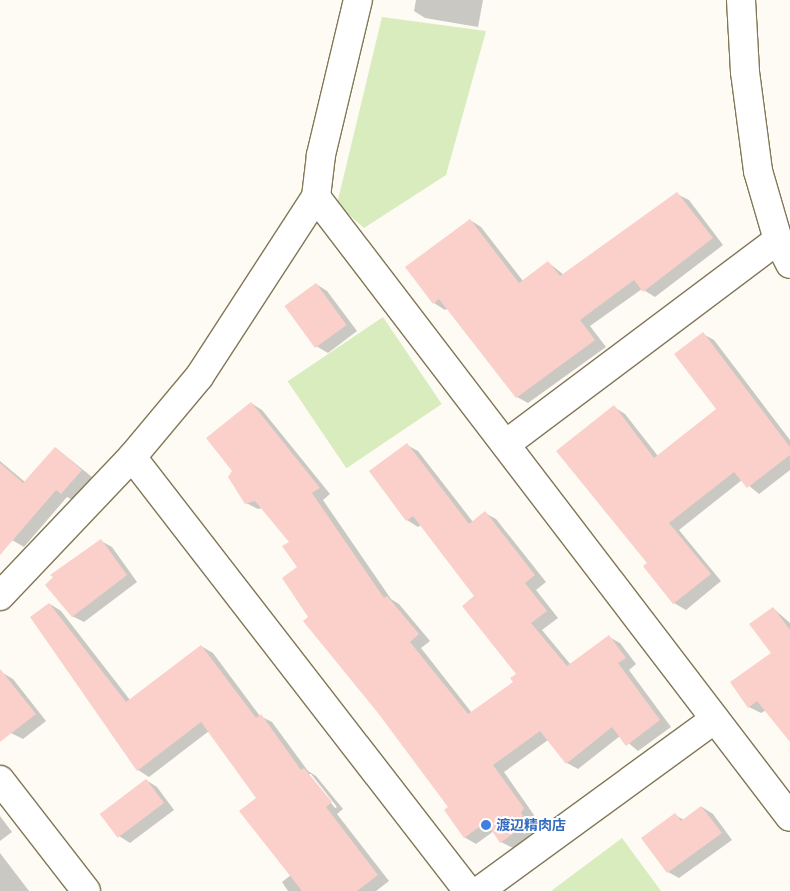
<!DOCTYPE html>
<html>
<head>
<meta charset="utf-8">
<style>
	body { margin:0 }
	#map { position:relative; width:790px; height:891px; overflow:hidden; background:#fdfbf4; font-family:Ubuntu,"Noto Sans JP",sans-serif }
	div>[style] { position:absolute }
	.green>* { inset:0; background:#d9ecbe; transform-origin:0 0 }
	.shadow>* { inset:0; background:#0003 }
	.building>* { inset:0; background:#fbd0ca; transform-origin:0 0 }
	.roads { filter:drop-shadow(1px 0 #817856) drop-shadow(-1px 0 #817856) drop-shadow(0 1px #817856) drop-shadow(0 -1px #817856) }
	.street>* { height:28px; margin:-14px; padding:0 14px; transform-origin:14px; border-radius:14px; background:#fff }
	.dots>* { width:14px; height:14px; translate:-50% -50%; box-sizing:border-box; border:2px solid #fff; border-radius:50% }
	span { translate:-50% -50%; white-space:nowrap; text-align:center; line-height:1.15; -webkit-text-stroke:4px #fff; paint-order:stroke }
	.shop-label { font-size:14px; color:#366cbe; font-weight:700 }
	.left { translate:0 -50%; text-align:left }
</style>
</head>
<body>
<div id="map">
	<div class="green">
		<i style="clip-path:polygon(382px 17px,486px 31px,446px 175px,364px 228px,337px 204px)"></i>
		<i style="left:383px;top:317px;width:105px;height:115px;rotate:56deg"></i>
		<i style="clip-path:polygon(622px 838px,661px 891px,551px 891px)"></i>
	</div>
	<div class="shadow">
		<i style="clip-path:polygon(416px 0,483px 0,478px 27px,425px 18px,414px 11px)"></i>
		<i style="clip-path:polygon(677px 194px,689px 200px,723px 245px,655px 297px,642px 289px,590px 326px,606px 347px,528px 403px,517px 397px,448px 308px,445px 310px,434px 303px,470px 220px,481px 227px,523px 281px,549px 263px,564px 275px)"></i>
		<i style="clip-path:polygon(316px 284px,327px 291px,357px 331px,328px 353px,316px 346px)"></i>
		<i style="clip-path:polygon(703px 334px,714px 340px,790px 440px,790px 470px,759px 494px,742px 480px,679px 530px,721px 581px,686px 610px,674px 603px,644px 567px,648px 563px,614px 407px,625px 414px,658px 456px,718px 409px)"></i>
		<i style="clip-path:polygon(251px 403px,262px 410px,330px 494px,323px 500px,391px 599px,399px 604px,430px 641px,421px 648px,472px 713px,514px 682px,517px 674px,476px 596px,421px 525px,418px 527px,407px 520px,407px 445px,418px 451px,473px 522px,485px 513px,496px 519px,546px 582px,536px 590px,558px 618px,542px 630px,571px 665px,609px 637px,620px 643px,636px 664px,629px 670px,671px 727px,638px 751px,620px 736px,578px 769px,567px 763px,548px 740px,504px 772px,534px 815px,531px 820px,539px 830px,513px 848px,501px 842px,494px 831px,476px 844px,464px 837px,450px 807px,310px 617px,291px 542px,263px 508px,258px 509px,246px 503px,234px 471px)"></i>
		<i style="clip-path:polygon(56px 448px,92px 477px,73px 500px,67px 497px,24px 547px,0 533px,0 461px,25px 482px)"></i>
		<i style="clip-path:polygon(101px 541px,112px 547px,137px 582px,84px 622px,72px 616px)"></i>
		<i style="clip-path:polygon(evenodd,50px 604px,61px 611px,130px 700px,201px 646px,213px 653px,260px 716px,272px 722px,308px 771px,316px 776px,343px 809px,337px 814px,389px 881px,376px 891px,288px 891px,282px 882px,291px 875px,258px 798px,209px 731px,149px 777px,138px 770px,50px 604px,308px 774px,311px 774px,337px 807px,335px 808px,308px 774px)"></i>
		<i style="clip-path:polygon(773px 608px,790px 623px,790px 740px,766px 710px,761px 713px,749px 707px,772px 653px)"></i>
		<i style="clip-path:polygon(1px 672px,13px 679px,46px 721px,23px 739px,11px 733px,0 718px)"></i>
		<i style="clip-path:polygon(146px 780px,157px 787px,174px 810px,130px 843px,119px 836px,101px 814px)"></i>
		<i style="clip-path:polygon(702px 807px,713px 814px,732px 840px,679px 878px,668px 872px,675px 815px,684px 820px)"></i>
		<i style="clip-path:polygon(0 816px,12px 832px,0 841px)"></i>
		<i style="clip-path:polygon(0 853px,29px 891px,0 891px)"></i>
	</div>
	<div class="building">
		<i style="clip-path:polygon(677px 192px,713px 238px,643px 292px,634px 280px,580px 320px,595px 340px,516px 398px,439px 299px,433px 304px,405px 267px,470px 219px,519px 283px,548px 261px,560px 276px)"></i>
		<i style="left:316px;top:283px;width:52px;height:39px;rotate:54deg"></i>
		<i style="clip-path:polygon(703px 332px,790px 447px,790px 455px,747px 488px,734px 472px,669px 523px,711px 574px,673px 604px,643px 566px,647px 563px,556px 451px,614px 405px,654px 458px,716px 409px,674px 354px)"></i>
		<i style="clip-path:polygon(251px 402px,320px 488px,312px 493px,384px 598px,387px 596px,419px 634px,410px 642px,468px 714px,513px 682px,510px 678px,516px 674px,462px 606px,474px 596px,413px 516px,406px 521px,369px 471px,407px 443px,469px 524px,485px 511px,535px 575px,525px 583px,547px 611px,531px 623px,567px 666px,609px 635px,626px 658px,618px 663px,660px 720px,626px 746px,612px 727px,566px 764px,540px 731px,493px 765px,524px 808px,521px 813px,528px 823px,500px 843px,486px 822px,464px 838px,444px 810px,448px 807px,378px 713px,303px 621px,308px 617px,282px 578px,297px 567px,282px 546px,289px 542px,255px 501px,245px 504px,228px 477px,232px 471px,206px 438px)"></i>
		<i style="clip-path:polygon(55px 447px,82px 470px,61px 494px,56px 490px,0 555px,0 463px,23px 483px)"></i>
		<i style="clip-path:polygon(101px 539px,127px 575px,72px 617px,45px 585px,53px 577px,50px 575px)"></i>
		<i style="clip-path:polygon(49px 603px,126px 702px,201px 645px,256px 718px,261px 714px,301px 770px,304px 768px,332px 802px,326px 807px,378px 875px,357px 891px,302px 891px,239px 811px,256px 798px,201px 722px,137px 771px,30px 617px)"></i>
		<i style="clip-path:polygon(773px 607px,790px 630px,790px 742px,757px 701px,748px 708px,730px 682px,771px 653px,749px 624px)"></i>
		<i style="clip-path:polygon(0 669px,36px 714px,0 742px)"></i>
		<i style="left:146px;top:779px;width:30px;height:58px;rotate:53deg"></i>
		<i style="clip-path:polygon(701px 806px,722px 833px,667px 873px,641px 838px,675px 813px,681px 821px)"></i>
	</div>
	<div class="roads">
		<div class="street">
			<i style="left:741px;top:0;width:72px;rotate:86.8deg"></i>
			<i style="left:745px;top:72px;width:100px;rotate:82.5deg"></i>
			<i style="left:758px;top:171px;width:72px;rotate:73.8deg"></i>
			<i style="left:778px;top:240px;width:27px;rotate:63deg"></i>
			<i style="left:316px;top:197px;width:780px;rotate:52.6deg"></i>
			<i style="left:506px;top:444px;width:340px;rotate:-36.9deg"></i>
			<i style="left:132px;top:457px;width:549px;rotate:52.25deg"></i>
			<i style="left:0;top:596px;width:192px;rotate:-46.5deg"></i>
			<i style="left:132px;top:457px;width:104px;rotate:-50.1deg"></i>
			<i style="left:199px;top:377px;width:215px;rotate:-57deg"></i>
			<i style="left:316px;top:197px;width:42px;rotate:-83.2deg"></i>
			<i style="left:321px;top:155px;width:159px;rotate:-76.6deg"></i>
			<i style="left:0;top:780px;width:140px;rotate:52.2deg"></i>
			<i style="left:479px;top:891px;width:292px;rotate:-36.1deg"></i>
		</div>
	</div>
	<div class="dots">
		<i style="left:486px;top:825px;background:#3f7fe0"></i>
	</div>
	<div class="shop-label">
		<span class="left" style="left:496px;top:825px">渡辺精肉店</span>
	</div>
</div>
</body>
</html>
